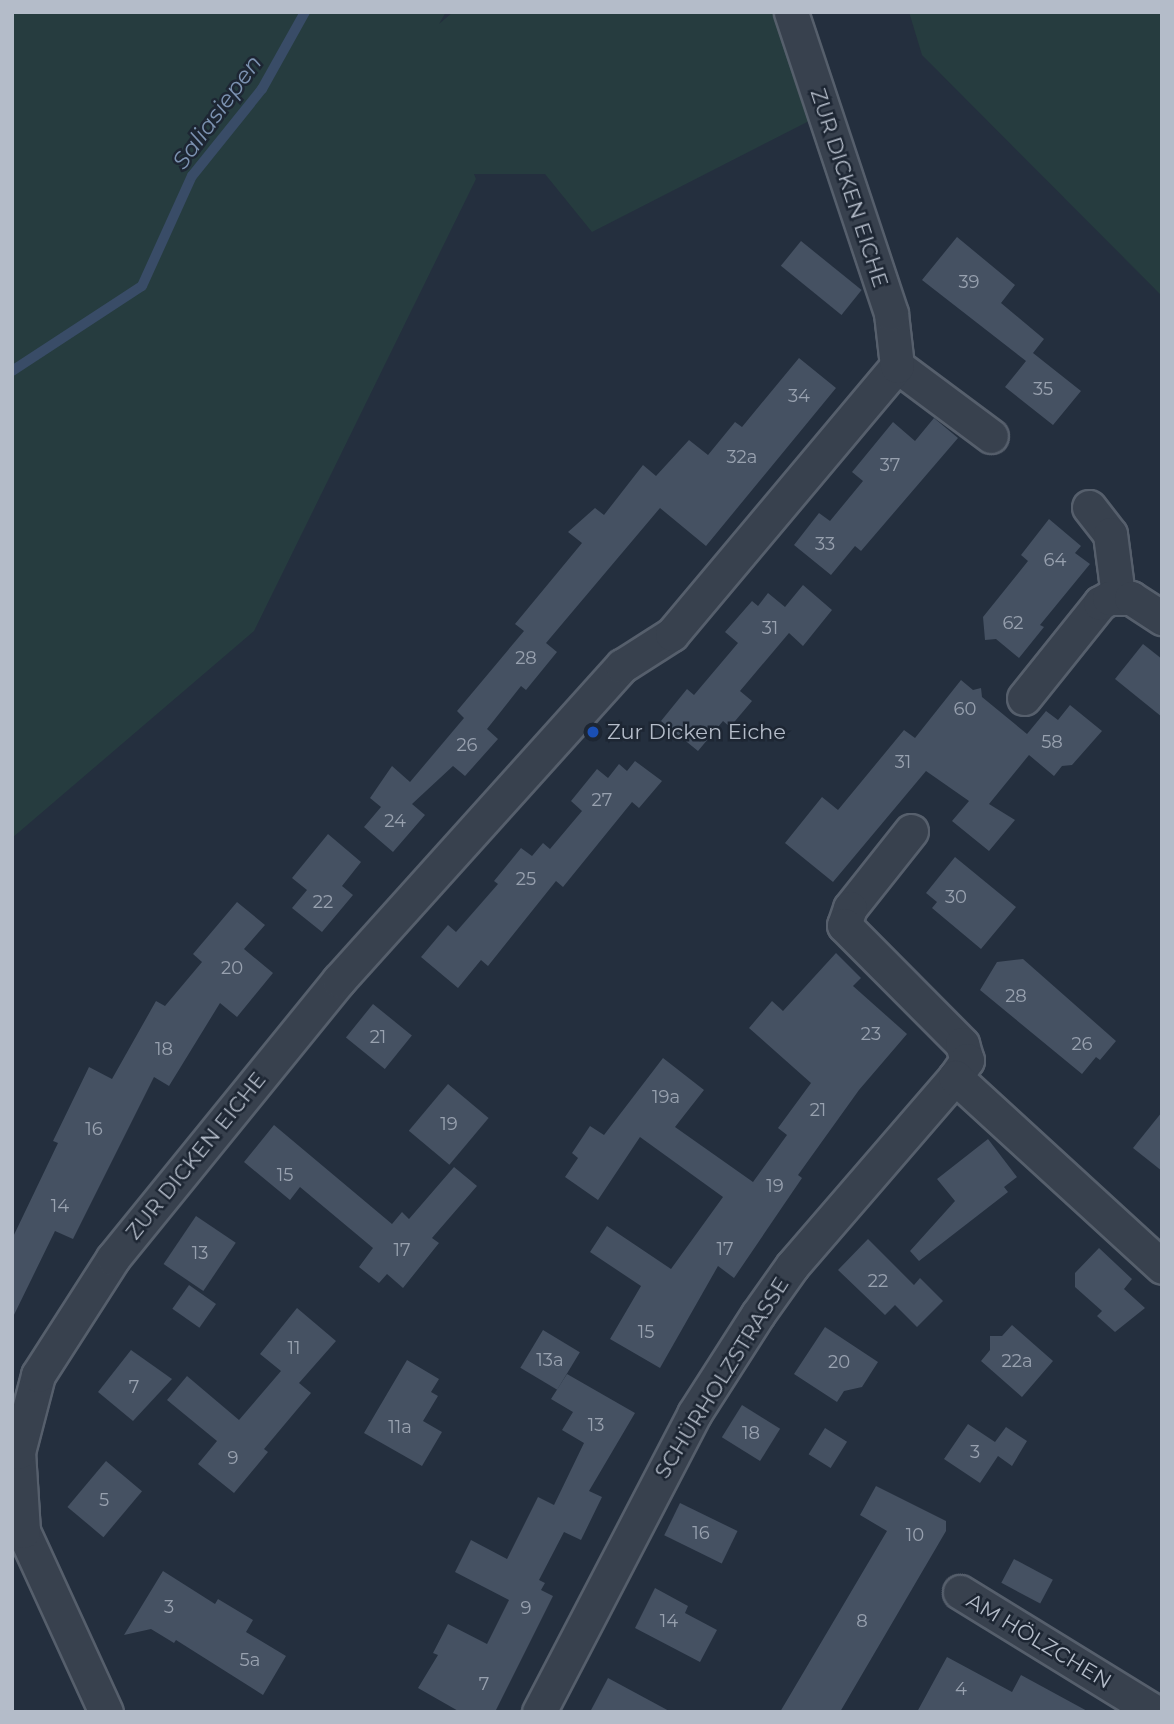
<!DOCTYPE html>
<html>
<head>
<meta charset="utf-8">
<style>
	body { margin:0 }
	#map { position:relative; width:1174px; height:1724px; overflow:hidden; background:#242f3e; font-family:Montserrat,sans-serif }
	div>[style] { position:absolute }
	.green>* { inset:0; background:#263c3f }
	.stream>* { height:10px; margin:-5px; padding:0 5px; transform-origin:5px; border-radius:5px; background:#394c67 }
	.building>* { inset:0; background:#455162; transform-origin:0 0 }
	.roads { filter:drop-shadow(2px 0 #565f6c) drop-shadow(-2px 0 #565f6c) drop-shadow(0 2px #565f6c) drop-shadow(0 -2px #565f6c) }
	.street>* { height:33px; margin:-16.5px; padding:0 16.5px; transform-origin:16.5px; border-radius:16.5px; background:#38414e }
	.dots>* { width:19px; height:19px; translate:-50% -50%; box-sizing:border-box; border:4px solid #1d2633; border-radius:50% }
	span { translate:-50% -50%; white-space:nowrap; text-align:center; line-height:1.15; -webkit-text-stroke:5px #1d2633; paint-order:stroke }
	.number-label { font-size:18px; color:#98a1af }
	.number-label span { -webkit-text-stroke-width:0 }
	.street-label { font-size:21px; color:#b4bcc9 }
	.poi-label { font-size:21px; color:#b4bcc9 }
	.left { translate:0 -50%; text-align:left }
	.water-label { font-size:23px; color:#7c92b1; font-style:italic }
	.frame { position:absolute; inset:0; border:14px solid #b4bcc9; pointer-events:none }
</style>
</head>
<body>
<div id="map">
	<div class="green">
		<i style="clip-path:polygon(12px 12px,446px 12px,439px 24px,453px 12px,773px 12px,815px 118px,592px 232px,545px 174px,474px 174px,476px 179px,254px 631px,12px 838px)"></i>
		<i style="clip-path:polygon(909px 12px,1162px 12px,1162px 296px,922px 55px)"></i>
	</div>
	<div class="stream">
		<i style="left:12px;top:371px;width:155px;rotate:-33.2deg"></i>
		<i style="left:142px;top:286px;width:121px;rotate:-65.6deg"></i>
		<i style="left:192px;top:176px;width:112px;rotate:-51.2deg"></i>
		<i style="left:262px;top:89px;width:88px;rotate:-60.8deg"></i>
	</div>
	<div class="building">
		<i style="clip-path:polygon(957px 237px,1015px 285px,1001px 303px,1044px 339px,1033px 353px,1081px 391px,1053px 425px,1005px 387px,1026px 361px,922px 280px)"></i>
		<i style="left:801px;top:241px;width:78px;height:32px;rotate:39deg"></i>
		<i style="clip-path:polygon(799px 358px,836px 388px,706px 546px,660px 508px,546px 643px,557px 652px,526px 690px,521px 686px,487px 729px,498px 739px,465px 776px,453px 766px,412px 804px,425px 815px,393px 852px,364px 827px,381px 807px,370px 798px,392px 766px,410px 782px,464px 718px,457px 711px,524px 631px,515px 624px,582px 543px,568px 532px,595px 508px,604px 515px,643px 465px,656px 476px,689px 440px,708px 455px,735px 422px,742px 427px)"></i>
		<i style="clip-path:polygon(934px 418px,958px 438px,861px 551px,855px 546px,831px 575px,794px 545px,819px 513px,830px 521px,863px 481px,852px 472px,893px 422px,915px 441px)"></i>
		<i style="clip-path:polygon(1049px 519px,1081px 546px,1075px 553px,1090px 564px,1040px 625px,1044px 627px,1019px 658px,996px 639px,985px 640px,983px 617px,1028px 561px,1021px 555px)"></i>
		<i style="clip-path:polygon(803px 585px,832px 610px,803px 646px,789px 633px,740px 691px,752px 701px,730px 727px,723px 721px,698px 751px,661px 721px,687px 689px,694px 695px,738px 643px,725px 632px,752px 601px,758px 606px,768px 593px,785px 607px)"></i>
		<i style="clip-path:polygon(1143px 644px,1162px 659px,1162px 717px,1115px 679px)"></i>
		<i style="clip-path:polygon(961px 680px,973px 690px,981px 688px,982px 697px,1027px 734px,1046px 711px,1058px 720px,1070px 705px,1102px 731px,1072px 765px,1062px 766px,1054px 776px,1029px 755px,989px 804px,1015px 820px,989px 851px,952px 821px,969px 801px,926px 771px,833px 882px,785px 843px,822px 797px,838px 810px,904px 730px,915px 738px)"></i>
		<i style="clip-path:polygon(635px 761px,662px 781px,639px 808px,632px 802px,563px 887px,556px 881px,488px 966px,481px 960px,458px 988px,421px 957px,448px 925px,456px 932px,498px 884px,494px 881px,521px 848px,532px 856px,543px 843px,550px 849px,582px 811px,571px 801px,597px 769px,608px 778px,619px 764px,627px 771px)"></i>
		<i style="clip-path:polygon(328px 834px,361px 862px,342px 886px,353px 895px,322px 932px,292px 908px,307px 890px,292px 878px)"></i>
		<i style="clip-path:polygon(955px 857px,1016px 907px,981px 949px,932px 908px,937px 902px,926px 893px)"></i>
		<i style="clip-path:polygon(237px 902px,265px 925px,244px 949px,273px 973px,237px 1017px,220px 1003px,169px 1086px,154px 1077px,73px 1239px,55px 1231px,12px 1319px,12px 1239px,58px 1143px,53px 1141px,89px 1067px,112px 1079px,156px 1001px,165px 1006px,202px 962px,193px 954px)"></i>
		<i style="clip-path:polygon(836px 953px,861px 978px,853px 986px,907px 1034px,859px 1090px,798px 1175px,802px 1178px,734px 1278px,718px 1266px,660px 1368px,610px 1339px,641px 1286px,590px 1252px,607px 1226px,671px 1269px,723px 1197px,640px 1137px,598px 1200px,565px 1177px,578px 1158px,572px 1153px,590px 1126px,604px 1135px,663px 1058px,704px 1090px,675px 1127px,753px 1182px,787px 1135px,778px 1128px,811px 1083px,749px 1028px,772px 1001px,783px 1011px)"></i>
		<i style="clip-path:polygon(1023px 959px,1116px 1041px,1100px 1060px,1096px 1057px,1082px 1074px,980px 990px,997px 962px)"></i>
		<i style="left:373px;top:1004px;width:50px;height:43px;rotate:39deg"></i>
		<i style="left:448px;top:1084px;width:53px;height:61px;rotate:40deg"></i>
		<i style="clip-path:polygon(1162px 1112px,1162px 1171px,1133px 1148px)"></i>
		<i style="clip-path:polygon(274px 1125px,392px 1224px,402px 1212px,409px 1219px,454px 1167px,477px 1186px,432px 1238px,439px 1243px,403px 1288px,387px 1274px,379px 1283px,359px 1267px,373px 1248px,300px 1187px,290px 1200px,244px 1162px)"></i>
		<i style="clip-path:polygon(988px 1139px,1017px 1177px,1004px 1187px,1008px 1192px,919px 1261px,910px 1251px,955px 1201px,937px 1179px)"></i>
		<i style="left:196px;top:1216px;width:48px;height:58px;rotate:34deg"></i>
		<i style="clip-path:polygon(868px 1239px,914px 1285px,920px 1278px,943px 1301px,917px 1327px,895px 1305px,885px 1315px,838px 1270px)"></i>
		<i style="clip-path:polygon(1099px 1248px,1132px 1279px,1124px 1289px,1145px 1308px,1115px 1332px,1097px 1316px,1102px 1311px,1075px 1287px,1075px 1273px)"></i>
		<i style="left:189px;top:1285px;width:33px;height:29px;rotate:35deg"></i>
		<i style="clip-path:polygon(297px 1308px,336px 1341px,299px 1383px,311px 1393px,264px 1449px,268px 1452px,234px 1493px,198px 1464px,217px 1441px,167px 1400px,187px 1376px,239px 1420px,281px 1371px,260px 1354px)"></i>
		<i style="clip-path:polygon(1012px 1325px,1053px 1361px,1022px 1397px,981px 1361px,990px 1350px,990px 1336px,1002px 1336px)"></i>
		<i style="clip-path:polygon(825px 1327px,878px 1362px,862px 1387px,844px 1391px,837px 1402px,794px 1374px)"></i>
		<i style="left:543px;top:1330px;width:43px;height:44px;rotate:31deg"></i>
		<i style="clip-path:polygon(131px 1350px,172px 1379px,133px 1421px,98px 1392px)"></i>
		<i style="clip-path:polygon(407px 1360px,439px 1379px,431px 1392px,438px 1396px,423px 1421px,442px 1432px,422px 1466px,364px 1433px)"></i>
		<i style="clip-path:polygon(567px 1374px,635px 1413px,589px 1491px,602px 1497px,581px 1540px,564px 1532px,539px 1580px,545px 1583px,541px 1590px,553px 1596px,495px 1712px,460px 1712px,418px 1688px,438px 1655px,433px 1653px,448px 1624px,487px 1644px,509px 1600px,455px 1572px,471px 1540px,507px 1559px,538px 1497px,554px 1505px,584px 1443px,562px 1430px,573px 1412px,551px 1399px)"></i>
		<i style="left:742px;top:1405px;width:45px;height:38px;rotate:32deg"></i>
		<i style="clip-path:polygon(968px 1424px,995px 1442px,1006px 1427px,1027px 1441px,1012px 1466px,998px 1456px,980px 1483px,944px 1459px)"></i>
		<i style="left:825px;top:1428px;width:26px;height:31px;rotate:32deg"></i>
		<i style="left:106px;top:1461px;width:47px;height:60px;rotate:40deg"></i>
		<i style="clip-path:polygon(876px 1486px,946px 1521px,946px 1531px,840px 1712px,780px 1712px,887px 1531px,860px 1515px)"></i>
		<i style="left:680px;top:1503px;width:64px;height:36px;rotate:26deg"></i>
		<i style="left:1014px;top:1559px;width:44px;height:27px;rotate:28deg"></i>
		<i style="clip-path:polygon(163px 1571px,215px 1604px,218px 1599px,253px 1620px,246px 1632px,286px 1656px,263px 1695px,176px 1640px,174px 1643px,151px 1629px,124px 1635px)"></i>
		<i style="clip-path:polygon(655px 1588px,688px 1606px,685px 1613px,717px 1630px,700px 1662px,635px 1628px)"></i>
		<i style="clip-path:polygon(947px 1657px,1012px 1692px,1021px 1675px,1089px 1712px,917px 1712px)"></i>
		<i style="clip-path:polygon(608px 1678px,671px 1712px,590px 1712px)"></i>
	</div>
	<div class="roads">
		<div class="street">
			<i style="left:897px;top:366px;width:117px;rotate:36.7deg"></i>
			<i style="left:1089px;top:507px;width:34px;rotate:52deg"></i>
			<i style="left:1110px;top:534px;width:63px;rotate:82.6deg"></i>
			<i style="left:1024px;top:698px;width:122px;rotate:-51.3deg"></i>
			<i style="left:1100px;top:603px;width:10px;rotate:-29deg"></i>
			<i style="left:1109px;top:598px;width:22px"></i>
			<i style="left:1131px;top:598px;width:37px;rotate:33deg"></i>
			<i style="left:911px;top:831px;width:98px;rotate:128.4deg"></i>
			<i style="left:850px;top:908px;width:18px;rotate:109deg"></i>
			<i style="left:844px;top:925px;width:168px;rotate:45.2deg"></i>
			<i style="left:962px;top:1044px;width:17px;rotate:73deg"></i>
			<i style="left:967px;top:1060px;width:21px;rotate:125deg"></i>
			<i style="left:12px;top:1519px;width:16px;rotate:47deg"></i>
			<i style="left:23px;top:1531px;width:199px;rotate:65.4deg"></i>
			<i style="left:23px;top:1531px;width:79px;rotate:-93.6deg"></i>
			<i style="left:18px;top:1452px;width:80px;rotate:-75.4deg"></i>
			<i style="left:38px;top:1375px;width:139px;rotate:-57.3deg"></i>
			<i style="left:113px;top:1258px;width:358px;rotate:-50.9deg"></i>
			<i style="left:339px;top:980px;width:423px;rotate:-48deg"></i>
			<i style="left:622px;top:666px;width:59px;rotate:-32.6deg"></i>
			<i style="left:672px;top:634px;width:350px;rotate:-50deg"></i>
			<i style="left:897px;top:366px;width:53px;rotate:-96.5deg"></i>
			<i style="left:891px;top:313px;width:317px;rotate:-108.4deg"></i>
			<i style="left:960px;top:1592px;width:229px;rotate:31.6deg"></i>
			<i style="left:539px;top:1712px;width:336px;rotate:-62.5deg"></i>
			<i style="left:694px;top:1414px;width:119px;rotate:-57.4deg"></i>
			<i style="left:758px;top:1314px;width:59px;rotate:-54.7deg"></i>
			<i style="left:792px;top:1266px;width:250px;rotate:-49.2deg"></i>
			<i style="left:955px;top:1077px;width:281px;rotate:42.5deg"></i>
		</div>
	</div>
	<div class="dots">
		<i style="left:593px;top:732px;background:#1a4fb4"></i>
	</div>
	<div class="number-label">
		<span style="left:969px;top:282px">39</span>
		<span style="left:1043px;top:389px">35</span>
		<span style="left:799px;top:396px">34</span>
		<span style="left:742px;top:457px">32a</span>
		<span style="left:890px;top:465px">37</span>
		<span style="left:825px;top:544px">33</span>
		<span style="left:1055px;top:560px">64</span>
		<span style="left:1013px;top:623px">62</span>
		<span style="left:770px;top:628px">31</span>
		<span style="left:526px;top:658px">28</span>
		<span style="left:965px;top:709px">60</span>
		<span style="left:1052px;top:742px">58</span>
		<span style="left:467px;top:745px">26</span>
		<span style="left:903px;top:762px">31</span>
		<span style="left:602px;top:800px">27</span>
		<span style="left:395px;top:821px">24</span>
		<span style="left:526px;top:879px">25</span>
		<span style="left:956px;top:897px">30</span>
		<span style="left:323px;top:902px">22</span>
		<span style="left:232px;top:968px">20</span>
		<span style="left:1016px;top:996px">28</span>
		<span style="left:871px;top:1034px">23</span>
		<span style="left:378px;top:1037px">21</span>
		<span style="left:1082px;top:1044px">26</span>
		<span style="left:164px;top:1049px">18</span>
		<span style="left:666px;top:1097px">19a</span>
		<span style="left:818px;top:1110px">21</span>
		<span style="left:449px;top:1124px">19</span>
		<span style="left:94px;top:1129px">16</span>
		<span style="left:285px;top:1175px">15</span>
		<span style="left:775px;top:1186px">19</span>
		<span style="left:60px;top:1206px">14</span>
		<span style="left:725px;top:1249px">17</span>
		<span style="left:402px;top:1250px">17</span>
		<span style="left:200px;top:1253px">13</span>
		<span style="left:878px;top:1281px">22</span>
		<span style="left:646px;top:1332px">15</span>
		<span style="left:294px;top:1348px">11</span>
		<span style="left:550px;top:1360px">13a</span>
		<span style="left:1017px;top:1361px">22a</span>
		<span style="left:839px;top:1362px">20</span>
		<span style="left:134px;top:1387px">7</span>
		<span style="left:596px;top:1425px">13</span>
		<span style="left:400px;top:1427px">11a</span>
		<span style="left:751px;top:1433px">18</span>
		<span style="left:975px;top:1452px">3</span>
		<span style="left:233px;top:1458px">9</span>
		<span style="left:104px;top:1500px">5</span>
		<span style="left:701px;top:1533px">16</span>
		<span style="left:915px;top:1535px">10</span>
		<span style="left:169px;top:1607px">3</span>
		<span style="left:526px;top:1608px">9</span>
		<span style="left:669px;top:1621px">14</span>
		<span style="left:862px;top:1621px">8</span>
		<span style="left:250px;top:1660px">5a</span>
		<span style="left:484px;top:1684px">7</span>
		<span style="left:961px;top:1689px">4</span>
	</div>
	<div class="street-label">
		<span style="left:849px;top:188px;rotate:72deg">ZUR DICKEN EICHE</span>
		<span style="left:196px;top:1156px;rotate:-51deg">ZUR DICKEN EICHE</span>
		<span style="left:722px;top:1378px;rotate:-58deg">SCHÜRHOLZSTRASSE</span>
		<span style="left:1039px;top:1641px;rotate:31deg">AM HÖLZCHEN</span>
	</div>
	<div class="poi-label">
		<span class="left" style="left:607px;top:732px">Zur Dicken Eiche</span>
	</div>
	<div class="water-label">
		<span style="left:217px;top:112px;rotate:-54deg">Saliasiepen</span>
	</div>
	<div class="frame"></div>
</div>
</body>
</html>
